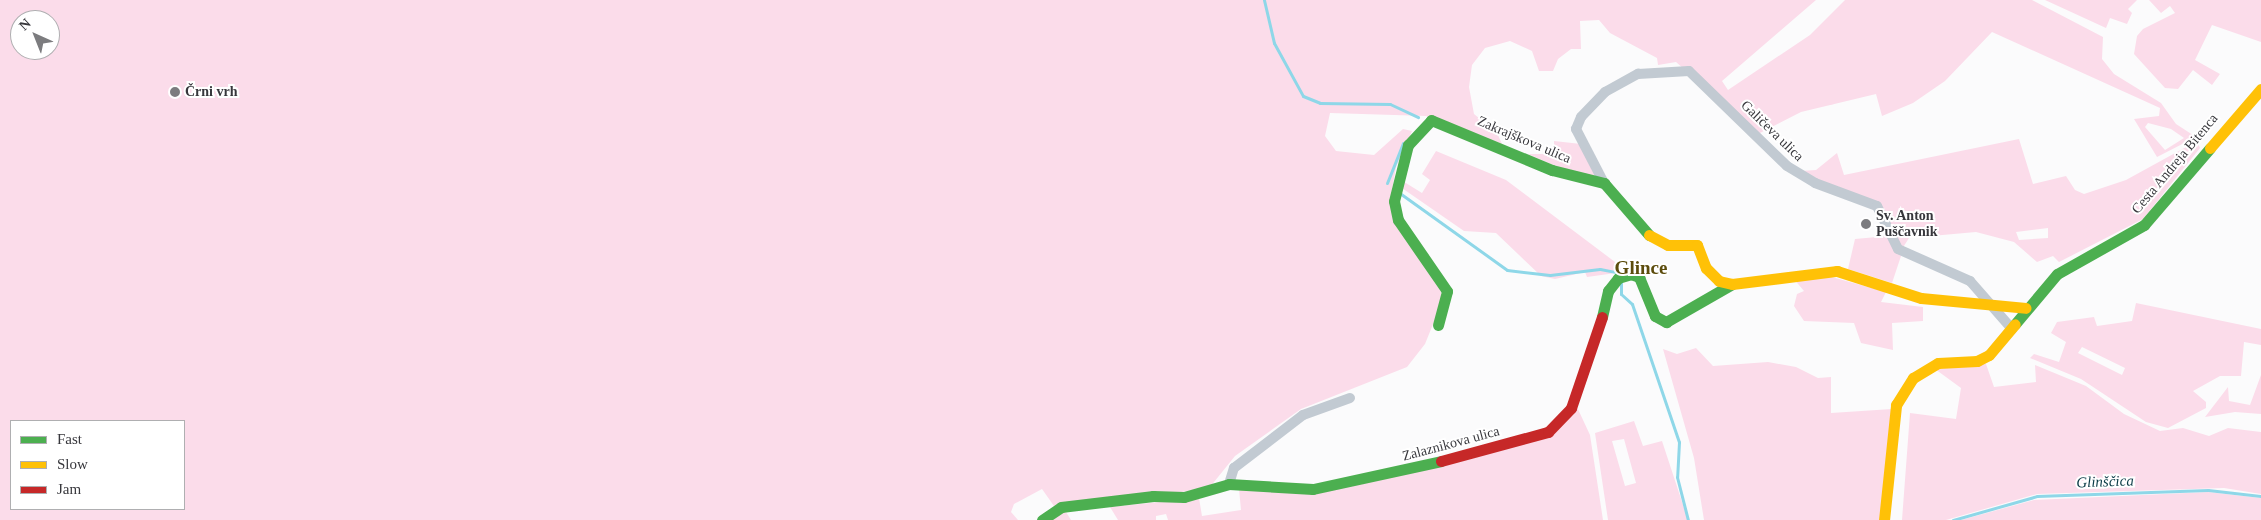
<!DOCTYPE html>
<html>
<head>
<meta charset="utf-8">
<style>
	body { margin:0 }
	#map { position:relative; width:2261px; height:520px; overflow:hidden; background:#fbfbfc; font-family:"Times New Roman",serif }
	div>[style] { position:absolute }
	.green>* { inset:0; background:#fbdcea }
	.stream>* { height:3px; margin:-1.5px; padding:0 1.5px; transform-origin:1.5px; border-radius:1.5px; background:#8ed7e8 }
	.street>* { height:10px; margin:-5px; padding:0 5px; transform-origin:5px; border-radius:5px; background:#c2cad2 }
	.fast>* { height:11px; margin:-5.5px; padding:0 5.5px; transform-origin:5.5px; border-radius:5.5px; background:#4caf50 }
	.slow>* { height:11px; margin:-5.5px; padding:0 5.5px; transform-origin:5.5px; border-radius:5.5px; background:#ffc107 }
	.jam>* { height:11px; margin:-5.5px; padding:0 5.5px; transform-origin:5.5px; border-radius:5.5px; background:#c62828 }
	.dots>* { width:14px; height:14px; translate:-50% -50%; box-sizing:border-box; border:2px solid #fff; border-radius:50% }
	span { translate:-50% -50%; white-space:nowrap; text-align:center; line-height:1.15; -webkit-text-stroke:4px #fff; paint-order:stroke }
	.poi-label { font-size:14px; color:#37373c; font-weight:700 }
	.left { translate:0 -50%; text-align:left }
	.street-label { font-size:14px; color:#37373c }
	.water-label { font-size:15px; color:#0d3d48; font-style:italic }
	.district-label { font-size:19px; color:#5c4c0c; font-weight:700 }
	.legend { position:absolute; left:10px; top:420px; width:175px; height:90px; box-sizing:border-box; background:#fff; border:1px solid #afafb1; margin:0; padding:6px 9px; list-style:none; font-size:15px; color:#37373c }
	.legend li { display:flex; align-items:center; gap:10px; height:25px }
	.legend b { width:25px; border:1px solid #afafb1 }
	.north { position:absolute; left:10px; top:10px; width:50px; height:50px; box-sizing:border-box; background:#fff; border:1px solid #afafb1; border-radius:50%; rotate:316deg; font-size:14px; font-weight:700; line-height:20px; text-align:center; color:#37373c }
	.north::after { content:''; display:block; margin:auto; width:18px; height:22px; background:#7c7c7f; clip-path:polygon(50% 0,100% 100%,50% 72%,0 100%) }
</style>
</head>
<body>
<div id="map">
	<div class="green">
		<i style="clip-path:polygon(evenodd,0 0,1816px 0,1722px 81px,1728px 90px,1810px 35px,1845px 0,2032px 0,2103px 37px,2102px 59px,2114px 74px,2161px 103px,2176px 124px,2196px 137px,2157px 157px,2134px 119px,2159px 116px,2160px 108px,1992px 32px,1945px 81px,1913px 103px,1882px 116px,1876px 94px,1801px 112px,1758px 134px,1676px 62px,1658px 65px,1657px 58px,1610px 33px,1599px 20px,1580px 21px,1581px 49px,1571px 49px,1558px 59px,1553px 71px,1539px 71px,1532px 51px,1510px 41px,1485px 48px,1472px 65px,1469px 87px,1474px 114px,1497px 133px,1502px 144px,1426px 116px,1330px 113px,1325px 136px,1336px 151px,1374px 155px,1403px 129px,1412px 131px,1396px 167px,1390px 202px,1440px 284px,1442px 302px,1425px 344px,1407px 367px,1301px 409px,1235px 456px,1210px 487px,1066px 512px,1071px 520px,1052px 520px,1054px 506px,1042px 489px,1014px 504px,1011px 512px,1018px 520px,0 520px,0 0,20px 20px,50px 20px,50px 50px,20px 50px,20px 20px,0 0,2148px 123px,2171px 129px,2184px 138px,2165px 150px,2145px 127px,2148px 123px,0 0,11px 421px,184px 421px,184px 509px,11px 509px,11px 421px)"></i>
		<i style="clip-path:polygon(2045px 0,2137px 0,2128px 9px,2132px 13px,2127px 24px,2110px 18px,2106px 28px)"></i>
		<i style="clip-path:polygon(2149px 0,2261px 0,2261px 42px,2212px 25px,2195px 60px,2220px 74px,2212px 85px,2193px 70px,2178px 89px,2165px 88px,2134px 54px,2137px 36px,2143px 29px,2175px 13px,2170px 6px,2161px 13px)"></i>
		<i style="clip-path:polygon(evenodd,2019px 139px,2033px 184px,2066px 176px,2075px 190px,2084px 194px,2126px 180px,2197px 141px,2200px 148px,2143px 219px,2059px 262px,2053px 256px,2037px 262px,2014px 242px,1976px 232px,1909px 238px,1902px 249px,1883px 210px,1801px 171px,1816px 170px,1837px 153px,1844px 175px,2019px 139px,2048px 228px,2048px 238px,2019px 240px,2016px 232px,2048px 228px)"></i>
		<i style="clip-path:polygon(1554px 141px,1581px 144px,1597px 175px,1579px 176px,1528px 154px,1543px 154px,1554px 148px)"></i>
		<i style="clip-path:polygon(1436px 151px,1506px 180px,1619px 265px,1623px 272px,1587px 277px,1585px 272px,1555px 279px,1541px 276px,1496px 233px,1464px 231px,1399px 186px,1401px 180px,1422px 193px,1430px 180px,1422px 174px)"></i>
		<i style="clip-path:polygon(1888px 236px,1901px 256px,1892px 283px,1848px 269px,1855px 239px)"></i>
		<i style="clip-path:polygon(1821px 274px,1886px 292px,1881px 302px,1923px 307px,1923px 321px,1892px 323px,1893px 350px,1861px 343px,1854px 323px,1804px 321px,1794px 306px,1797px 294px,1804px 291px,1793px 278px)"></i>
		<i style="clip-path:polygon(evenodd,2136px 303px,2261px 329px,2261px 345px,2244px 342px,2241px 376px,2220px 376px,2193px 391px,2206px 402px,2206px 408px,2168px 428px,2146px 422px,2081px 379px,2030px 358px,2034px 354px,2059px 362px,2066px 342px,2051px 333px,2057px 322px,2094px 317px,2097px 326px,2132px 321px,2136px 303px,2082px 347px,2125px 368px,2122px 375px,2078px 353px,2082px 347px)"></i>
		<i style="clip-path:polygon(1696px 348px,1713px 366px,1768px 362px,1796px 367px,1818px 378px,1831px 377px,1831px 413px,1892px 409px,1880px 520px,1704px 520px,1694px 458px,1663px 349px,1677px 354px)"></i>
		<i style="clip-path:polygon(1986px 364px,1994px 387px,2036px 382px,2035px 365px,2086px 386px,2124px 414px,2160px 431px,2183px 428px,2209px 436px,2228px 428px,2261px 432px,2261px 494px,2224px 488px,2037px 494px,1946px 520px,1902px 520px,1910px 413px,1956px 419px,1961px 388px,1935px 369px)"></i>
		<i style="clip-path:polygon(2261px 375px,2261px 414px,2235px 412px,2205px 417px,2228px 387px,2229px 401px,2250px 405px)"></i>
		<i style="clip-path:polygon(1577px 407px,1590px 435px,1603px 520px,1168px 520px,1166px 514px,1156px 516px,1156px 520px,1118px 520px,1110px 507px,1199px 498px,1202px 516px,1241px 510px,1239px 489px,1291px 492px,1523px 443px)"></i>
		<i style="clip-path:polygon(evenodd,1634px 421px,1643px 446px,1662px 441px,1688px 520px,1608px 520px,1595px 433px,1634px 421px,1624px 439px,1636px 483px,1625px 486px,1612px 441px,1624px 439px)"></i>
		<i style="clip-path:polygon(2208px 492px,2261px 498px,2261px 520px,1961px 520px,2034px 500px)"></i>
	</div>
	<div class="stream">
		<i style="left:1264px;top:0;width:44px;rotate:76.9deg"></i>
		<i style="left:1274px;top:43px;width:60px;rotate:61.3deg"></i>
		<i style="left:1303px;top:96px;width:18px;rotate:22deg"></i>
		<i style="left:1320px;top:103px;width:70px;rotate:0.8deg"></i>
		<i style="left:1390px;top:104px;width:31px;rotate:25deg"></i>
		<i style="left:1387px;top:183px;width:43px;rotate:-68.2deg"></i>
		<i style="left:1401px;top:194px;width:130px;rotate:35.6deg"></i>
		<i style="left:1507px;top:270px;width:43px;rotate:6.6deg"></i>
		<i style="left:1550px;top:275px;width:50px;rotate:-6.8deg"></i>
		<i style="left:1600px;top:269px;width:15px;rotate:11deg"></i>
		<i style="left:1621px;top:282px;width:12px;rotate:90deg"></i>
		<i style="left:1621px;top:294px;width:15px;rotate:42deg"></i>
		<i style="left:1632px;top:304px;width:146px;rotate:71.2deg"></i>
		<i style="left:1679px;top:442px;width:35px;rotate:93deg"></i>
		<i style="left:1677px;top:477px;width:44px;rotate:75.7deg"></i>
		<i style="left:1953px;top:520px;width:87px;rotate:-15.9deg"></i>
		<i style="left:2037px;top:496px;width:171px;rotate:-2deg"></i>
		<i style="left:2208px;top:490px;width:53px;rotate:6.5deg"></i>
	</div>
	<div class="street">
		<i style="left:1604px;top:183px;width:61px;rotate:-117.4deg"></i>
		<i style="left:1576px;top:129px;width:13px;rotate:-67deg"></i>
		<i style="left:1581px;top:117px;width:35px;rotate:-46deg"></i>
		<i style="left:1605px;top:92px;width:38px;rotate:-29deg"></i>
		<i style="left:1638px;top:74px;width:51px;rotate:-3.4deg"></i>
		<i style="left:1689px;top:71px;width:136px;rotate:44.1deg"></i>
		<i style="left:1787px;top:166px;width:33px;rotate:31deg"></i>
		<i style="left:1815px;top:183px;width:66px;rotate:20.4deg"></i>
		<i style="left:1877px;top:206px;width:48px;rotate:64deg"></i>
		<i style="left:1898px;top:249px;width:79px;rotate:24deg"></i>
		<i style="left:1970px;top:281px;width:64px;rotate:48.8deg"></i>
		<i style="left:1229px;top:484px;width:17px;rotate:-73deg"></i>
		<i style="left:1234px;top:468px;width:87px;rotate:-37.5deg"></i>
		<i style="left:1303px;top:415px;width:50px;rotate:-19.9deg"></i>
	</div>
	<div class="fast">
		<i style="left:1602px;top:317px;width:27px;rotate:-77deg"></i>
		<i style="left:1608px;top:291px;width:16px;rotate:-52deg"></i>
		<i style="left:1618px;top:278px;width:14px;rotate:-17deg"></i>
		<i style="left:1631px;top:274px;width:9px;rotate:21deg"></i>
		<i style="left:1639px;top:277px;width:42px;rotate:67.7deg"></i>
		<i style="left:1655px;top:316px;width:13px;rotate:29deg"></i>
		<i style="left:1666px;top:322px;width:76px;rotate:-29.9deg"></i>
		<i style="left:2015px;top:324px;width:65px;rotate:-50deg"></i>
		<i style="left:2057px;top:274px;width:100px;rotate:-29.4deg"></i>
		<i style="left:2144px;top:225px;width:101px;rotate:-49.4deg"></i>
		<i style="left:1438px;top:325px;width:35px;rotate:-75deg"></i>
		<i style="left:1447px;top:291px;width:86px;rotate:-124.6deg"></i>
		<i style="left:1398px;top:220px;width:19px;rotate:-102deg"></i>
		<i style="left:1394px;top:201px;width:58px;rotate:-76deg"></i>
		<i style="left:1408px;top:145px;width:34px;rotate:-47deg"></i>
		<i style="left:1431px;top:120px;width:131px;rotate:22.5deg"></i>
		<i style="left:1552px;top:170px;width:54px;rotate:14deg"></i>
		<i style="left:1604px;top:183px;width:69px;rotate:49.1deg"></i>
		<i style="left:1042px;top:520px;width:23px;rotate:-34deg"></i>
		<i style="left:1061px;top:507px;width:93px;rotate:-6.8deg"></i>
		<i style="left:1153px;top:496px;width:31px;rotate:2deg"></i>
		<i style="left:1184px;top:497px;width:47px;rotate:-16.1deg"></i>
		<i style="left:1229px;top:484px;width:84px;rotate:3.4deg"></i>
		<i style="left:1313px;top:489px;width:131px;rotate:-12.3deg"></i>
	</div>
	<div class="slow">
		<i style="left:2210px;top:148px;width:78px;rotate:-49.2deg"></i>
		<i style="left:1649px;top:235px;width:21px;rotate:28deg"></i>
		<i style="left:1668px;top:245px;width:29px"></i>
		<i style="left:1697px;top:245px;width:25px;rotate:69deg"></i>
		<i style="left:1706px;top:268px;width:18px;rotate:45deg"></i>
		<i style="left:1719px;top:281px;width:13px;rotate:13deg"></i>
		<i style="left:1732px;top:284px;width:106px;rotate:-7.1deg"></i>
		<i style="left:1837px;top:271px;width:88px;rotate:17.8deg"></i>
		<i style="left:1921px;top:298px;width:105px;rotate:5.4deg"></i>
		<i style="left:1884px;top:520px;width:116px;rotate:-84deg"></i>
		<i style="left:1896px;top:405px;width:32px;rotate:-58deg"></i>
		<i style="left:1913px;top:378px;width:29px;rotate:-31deg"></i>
		<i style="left:1938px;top:363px;width:39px;rotate:-3deg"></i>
		<i style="left:1977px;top:361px;width:13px;rotate:-27deg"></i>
		<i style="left:1989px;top:355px;width:40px;rotate:-50deg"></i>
	</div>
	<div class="jam">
		<i style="left:1441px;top:461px;width:111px;rotate:-15.2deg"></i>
		<i style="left:1548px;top:432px;width:33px;rotate:-46deg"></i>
		<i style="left:1571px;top:408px;width:96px;rotate:-71.2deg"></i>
	</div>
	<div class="dots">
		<i style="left:175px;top:92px;background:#7c7c7f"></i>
		<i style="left:1866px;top:224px;background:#7c7c7f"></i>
	</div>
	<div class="poi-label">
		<span class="left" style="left:185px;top:92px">Črni vrh</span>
		<span class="left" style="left:1876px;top:224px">Sv. Anton<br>Puščavnik</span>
	</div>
	<div class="street-label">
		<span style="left:1772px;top:131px;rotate:44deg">Galičeva ulica</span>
		<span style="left:1524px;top:140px;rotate:23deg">Zakrajškova ulica</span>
		<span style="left:2175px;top:164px;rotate:-50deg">Cesta Andreja Bitenca</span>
		<span style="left:1451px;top:444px;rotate:-15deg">Zalaznikova ulica</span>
	</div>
	<div class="water-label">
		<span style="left:2105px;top:482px;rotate:-2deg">Glinščica</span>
	</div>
	<div class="district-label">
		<span style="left:1641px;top:268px">Glince</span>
	</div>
	<ul class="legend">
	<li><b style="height:6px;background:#4caf50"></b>Fast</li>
	<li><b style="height:6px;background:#ffc107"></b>Slow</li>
	<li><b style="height:6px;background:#c62828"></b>Jam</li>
	</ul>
	<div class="north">N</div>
</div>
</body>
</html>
